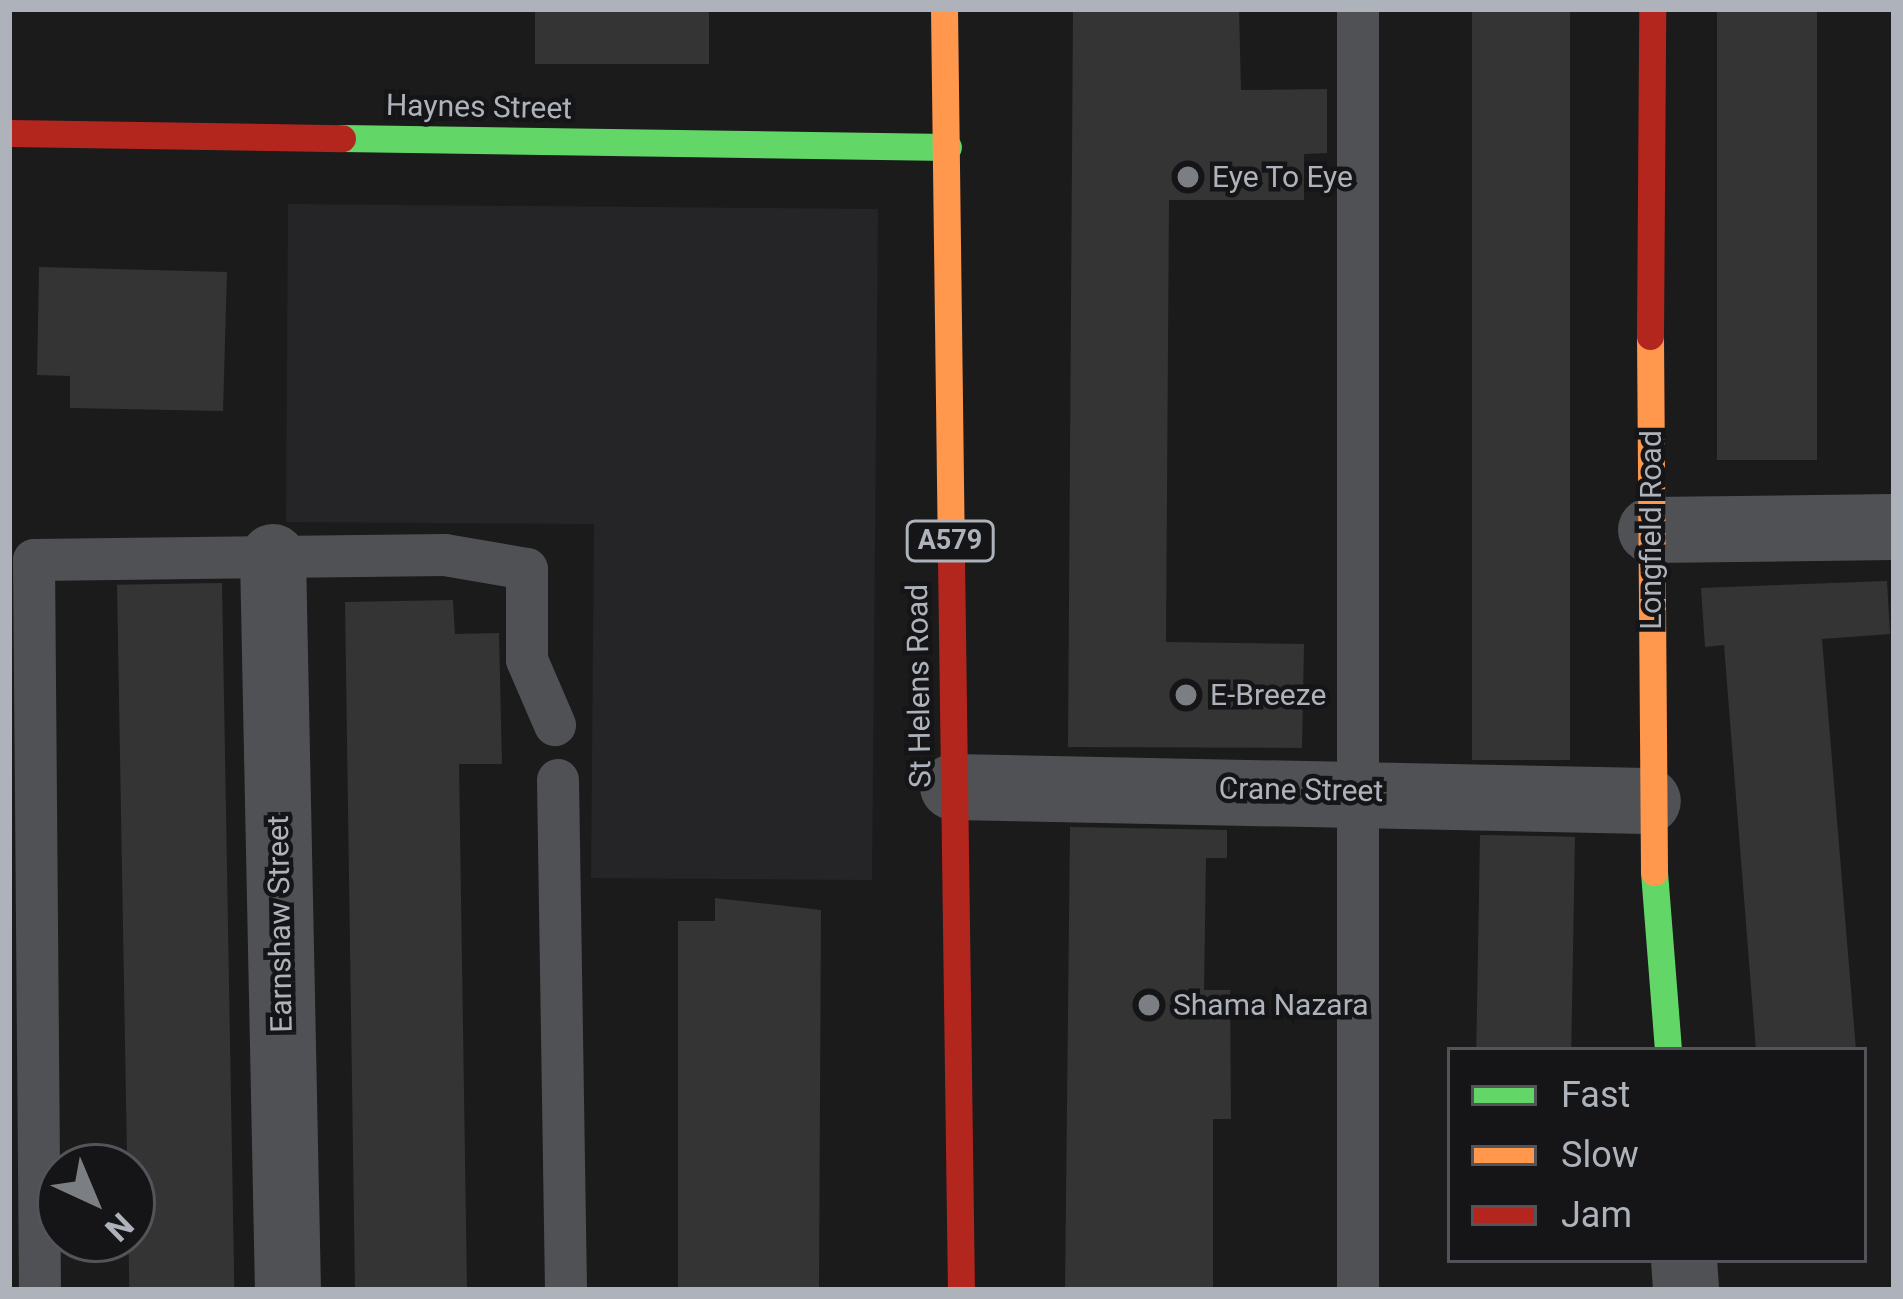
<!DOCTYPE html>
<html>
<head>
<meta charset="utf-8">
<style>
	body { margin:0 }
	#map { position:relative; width:1903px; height:1299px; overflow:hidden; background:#1b1b1b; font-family:Roboto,sans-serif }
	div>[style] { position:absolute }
	.built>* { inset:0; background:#252527 }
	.building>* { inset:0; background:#343435; transform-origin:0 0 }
	.lane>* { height:42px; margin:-21px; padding:0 21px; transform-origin:21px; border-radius:21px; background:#505154 }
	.street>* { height:66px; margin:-33px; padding:0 33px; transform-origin:33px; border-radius:33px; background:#505154 }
	.fast>* { height:27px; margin:-13.5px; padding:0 13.5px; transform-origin:13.5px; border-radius:13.5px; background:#63d668 }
	.slow>* { height:27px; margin:-13.5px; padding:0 13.5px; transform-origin:13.5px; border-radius:13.5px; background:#ff974d }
	.jam>* { height:27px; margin:-13.5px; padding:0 13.5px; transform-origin:13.5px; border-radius:13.5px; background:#b3261e }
	.dots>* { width:33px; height:33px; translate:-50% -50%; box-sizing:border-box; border:6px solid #151517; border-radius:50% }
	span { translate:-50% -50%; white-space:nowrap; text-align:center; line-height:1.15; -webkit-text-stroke:9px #151517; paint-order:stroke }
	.shield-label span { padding:3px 9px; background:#151517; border:3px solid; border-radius:9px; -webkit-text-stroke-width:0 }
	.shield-label { font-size:27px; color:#aeb3bb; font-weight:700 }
	.street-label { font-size:30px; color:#aeb3bb }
	.poi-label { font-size:30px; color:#aeb3bb }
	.left { translate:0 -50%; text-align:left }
	.frame { position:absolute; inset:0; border:12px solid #aeb3bb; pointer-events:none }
	.legend { position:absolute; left:1447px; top:1047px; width:420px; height:216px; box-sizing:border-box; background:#151517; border:3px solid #525459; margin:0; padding:15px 21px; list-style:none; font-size:36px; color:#aeb3bb }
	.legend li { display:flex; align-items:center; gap:24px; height:60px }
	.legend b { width:60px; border:3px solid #525459 }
	.north { position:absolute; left:36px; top:1143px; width:120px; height:120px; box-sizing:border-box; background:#151517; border:3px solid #525459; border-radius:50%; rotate:136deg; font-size:33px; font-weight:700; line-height:48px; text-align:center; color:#aeb3bb }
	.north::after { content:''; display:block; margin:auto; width:42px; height:54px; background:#7b7e83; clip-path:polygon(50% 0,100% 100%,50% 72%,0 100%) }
</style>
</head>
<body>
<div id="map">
	<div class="built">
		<i style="clip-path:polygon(288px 204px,878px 209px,872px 880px,591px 878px,594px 524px,286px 522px)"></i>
	</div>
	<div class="building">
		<i style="left:535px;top:9px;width:174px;height:55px"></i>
		<i style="clip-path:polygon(1073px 9px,1239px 9px,1241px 90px,1327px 89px,1327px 153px,1304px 154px,1304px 200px,1169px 200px,1166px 642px,1304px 644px,1302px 748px,1068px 747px)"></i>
		<i style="left:1472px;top:9px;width:98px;height:751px"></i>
		<i style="left:1717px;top:9px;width:100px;height:451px"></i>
		<i style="clip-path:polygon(39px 267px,227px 272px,223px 411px,70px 408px,70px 376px,37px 375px)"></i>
		<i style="clip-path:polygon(1887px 581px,1890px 634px,1822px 639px,1856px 1050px,1756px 1050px,1724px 645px,1705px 647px,1701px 588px)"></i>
		<i style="left:222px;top:583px;width:707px;height:105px;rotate:89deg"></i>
		<i style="clip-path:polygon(453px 600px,455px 634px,499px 633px,502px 764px,459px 764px,467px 1290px,355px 1290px,345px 602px)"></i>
		<i style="clip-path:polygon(1070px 827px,1227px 830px,1227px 858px,1206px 858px,1204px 990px,1230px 990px,1231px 1119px,1213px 1119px,1213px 1290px,1065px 1290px)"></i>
		<i style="left:1480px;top:835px;width:95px;height:215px;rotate:1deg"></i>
		<i style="clip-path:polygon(715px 898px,821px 910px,819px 1290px,678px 1290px,678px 921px,715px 921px)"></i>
	</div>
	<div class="lane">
		<i style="left:1358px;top:9px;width:1281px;rotate:90deg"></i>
		<i style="left:558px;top:780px;width:510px;rotate:89.1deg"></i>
		<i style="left:40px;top:1290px;width:730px;rotate:-90.47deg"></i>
		<i style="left:34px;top:560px;width:411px;rotate:-0.7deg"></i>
		<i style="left:445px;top:555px;width:83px;rotate:9.7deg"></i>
		<i style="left:527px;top:569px;width:91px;rotate:90deg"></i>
		<i style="left:527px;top:660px;width:71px;rotate:66.7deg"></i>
	</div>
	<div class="street">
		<i style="left:1651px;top:530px;width:243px;rotate:-0.7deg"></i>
		<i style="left:273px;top:557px;width:733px;rotate:88.83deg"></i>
		<i style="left:953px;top:787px;width:695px;rotate:1.15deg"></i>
		<i style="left:1684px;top:1260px;width:30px;rotate:86deg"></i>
	</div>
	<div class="fast">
		<i style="left:342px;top:138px;width:606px;rotate:0.85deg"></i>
		<i style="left:1654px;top:872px;width:179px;rotate:85.5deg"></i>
	</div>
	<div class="slow">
		<i style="left:944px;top:9px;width:550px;rotate:89.27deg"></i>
		<i style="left:1650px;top:336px;width:536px;rotate:89.57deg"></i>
	</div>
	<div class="jam">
		<i style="left:9px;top:133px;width:333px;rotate:0.9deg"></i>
		<i style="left:1650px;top:336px;width:327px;rotate:-89.6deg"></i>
		<i style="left:951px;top:559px;width:731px;rotate:89.22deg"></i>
	</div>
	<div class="dots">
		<i style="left:1188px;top:177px;background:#7b7e83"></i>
		<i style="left:1186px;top:695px;background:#7b7e83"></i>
		<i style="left:1149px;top:1005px;background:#7b7e83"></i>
	</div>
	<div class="shield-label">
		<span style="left:950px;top:541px">A579</span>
	</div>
	<div class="street-label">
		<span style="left:479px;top:107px;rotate:1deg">Haynes Street</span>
		<span style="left:1651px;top:530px;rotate:-90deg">Longfield Road</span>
		<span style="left:919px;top:686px;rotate:-91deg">St Helens Road</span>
		<span style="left:1301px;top:790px;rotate:1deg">Crane Street</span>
		<span style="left:280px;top:924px;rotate:-91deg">Earnshaw Street</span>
	</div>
	<div class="poi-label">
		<span class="left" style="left:1212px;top:177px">Eye To Eye</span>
		<span class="left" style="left:1210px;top:695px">E-Breeze</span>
		<span class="left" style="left:1173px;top:1005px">Shama Nazara</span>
	</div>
	<div class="frame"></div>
	<ul class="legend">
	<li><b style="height:15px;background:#63d668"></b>Fast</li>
	<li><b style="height:15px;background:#ff974d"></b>Slow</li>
	<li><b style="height:15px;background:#b3261e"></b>Jam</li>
	</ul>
	<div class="north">N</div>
</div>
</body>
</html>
